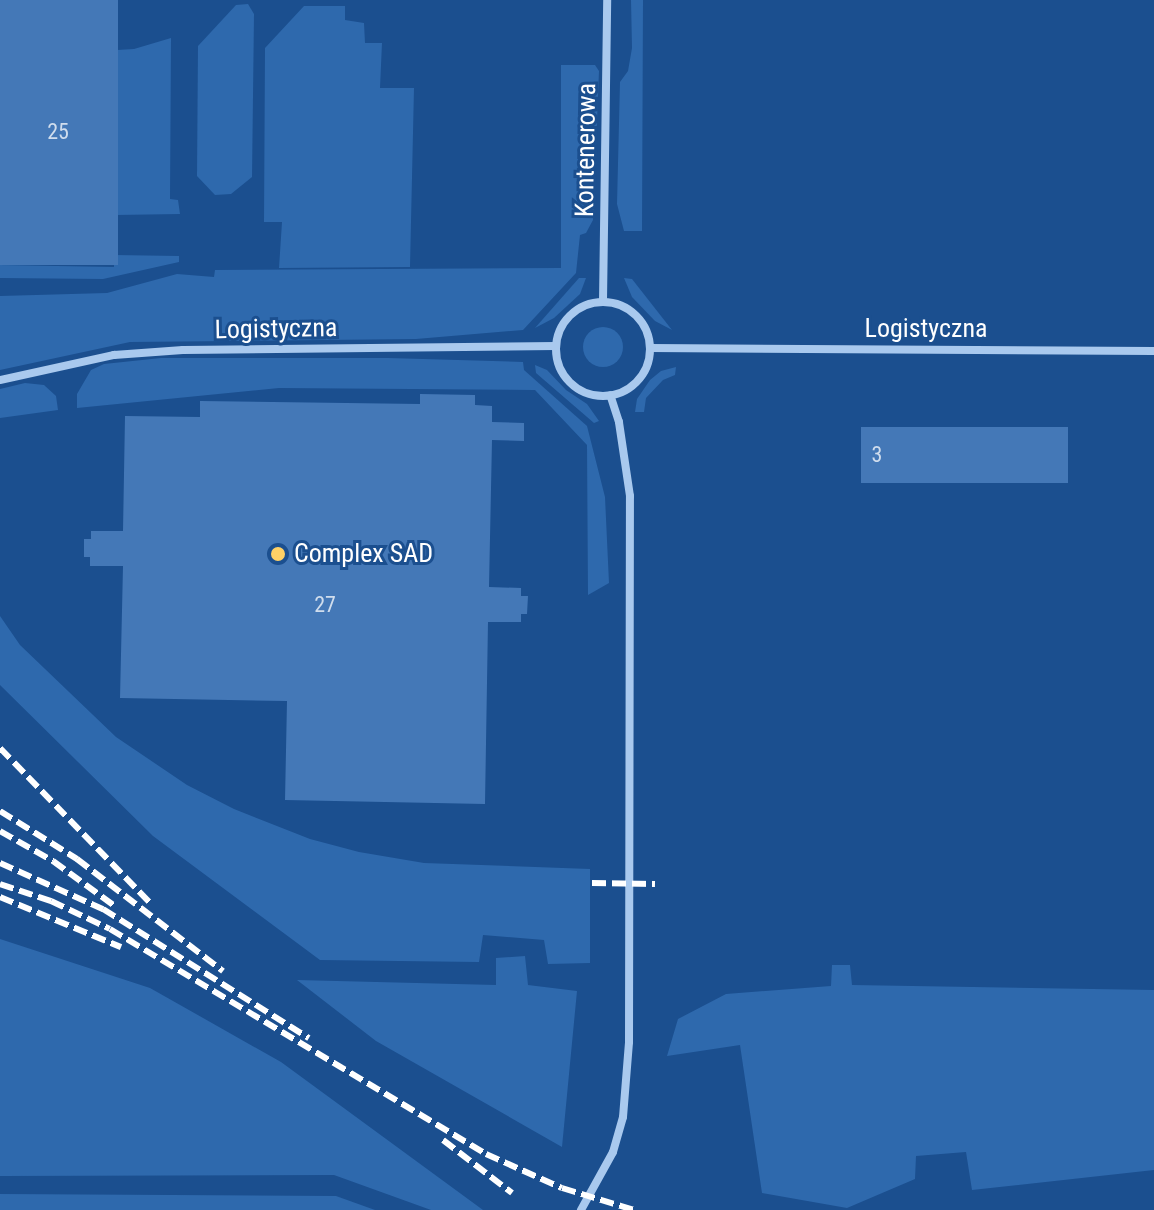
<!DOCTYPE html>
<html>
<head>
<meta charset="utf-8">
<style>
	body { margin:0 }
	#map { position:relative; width:1154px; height:1210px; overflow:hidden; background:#1b4f8f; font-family:"Roboto Condensed",sans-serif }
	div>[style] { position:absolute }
	.green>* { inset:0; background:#2e69ad }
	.round { border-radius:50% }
	.building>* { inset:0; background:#4478b7; transform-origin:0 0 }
	.street>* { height:8px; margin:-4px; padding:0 4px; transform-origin:4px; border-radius:4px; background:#a9c9ee }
	.street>.ring { margin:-4px; padding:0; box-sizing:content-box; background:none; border:8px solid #a9c9ee; border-radius:50% }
	.rail>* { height:6px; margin-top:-3px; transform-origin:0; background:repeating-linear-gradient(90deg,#fff 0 14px,transparent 0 20px) }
	.dots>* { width:22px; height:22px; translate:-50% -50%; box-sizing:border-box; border:4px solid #1b4f8f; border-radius:50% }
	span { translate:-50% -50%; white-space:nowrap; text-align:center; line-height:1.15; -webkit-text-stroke:6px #1b4f8f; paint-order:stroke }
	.number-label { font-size:22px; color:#d0dded }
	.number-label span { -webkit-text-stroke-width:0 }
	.street-label { font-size:26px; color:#fff }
	.poi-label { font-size:26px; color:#fff }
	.left { translate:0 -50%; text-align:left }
</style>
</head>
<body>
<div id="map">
	<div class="green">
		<i style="clip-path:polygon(631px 0,643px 0,642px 231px,624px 231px,617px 204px,620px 82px,628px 71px,632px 48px)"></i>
		<i style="clip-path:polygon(248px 4px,254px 14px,252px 177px,231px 194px,215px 195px,197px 176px,198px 46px,236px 5px)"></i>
		<i style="clip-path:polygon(304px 6px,345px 6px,345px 20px,364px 23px,365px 43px,382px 43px,380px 88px,414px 88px,410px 267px,279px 268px,282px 222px,264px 222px,265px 48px)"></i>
		<i style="clip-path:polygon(171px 38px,170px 199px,178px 200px,180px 214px,115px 215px,117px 50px,134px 49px)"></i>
		<i style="clip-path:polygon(561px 65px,595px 65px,599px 71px,593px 220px,586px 233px,580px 235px,576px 273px,523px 330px,416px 339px,130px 342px,0 370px,0 296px,107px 293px,177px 274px,214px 277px,215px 270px,561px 268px)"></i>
		<i style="clip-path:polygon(114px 255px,179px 256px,179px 262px,103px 279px,0 278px,0 265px,114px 267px)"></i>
		<i style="clip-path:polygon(579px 278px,586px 278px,580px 294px,554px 318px,535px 328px)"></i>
		<i style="clip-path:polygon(624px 278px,632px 279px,672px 330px,655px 321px,632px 297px)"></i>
		<i class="round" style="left:583px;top:327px;width:40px;height:40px"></i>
		<i style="clip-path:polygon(161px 358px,388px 358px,523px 362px,524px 370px,587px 426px,605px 497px,609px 583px,588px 595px,587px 445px,535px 390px,279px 388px,77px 408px,77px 394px,91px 370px,104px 364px)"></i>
		<i style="clip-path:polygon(535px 365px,547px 370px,566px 390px,587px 404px,599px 421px,594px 423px,536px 373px)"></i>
		<i style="clip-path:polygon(676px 367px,675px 375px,663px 380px,646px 398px,644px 412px,635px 412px,637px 399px,650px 380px,661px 371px)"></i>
		<i style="clip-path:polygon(25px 383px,44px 385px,56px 396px,58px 410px,0 418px,0 389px)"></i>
		<i style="clip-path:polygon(0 616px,20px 645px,116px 737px,187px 785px,234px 809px,310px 839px,359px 852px,424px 863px,590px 869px,590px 963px,548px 964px,544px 940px,483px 935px,479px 962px,320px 960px,153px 836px,0 685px)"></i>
		<i style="clip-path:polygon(0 939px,150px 988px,281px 1062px,483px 1210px,431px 1210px,334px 1175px,0 1176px)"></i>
		<i style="clip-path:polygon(525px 956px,528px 985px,577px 991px,562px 1147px,376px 1041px,297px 980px,496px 985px,496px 958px)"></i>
		<i style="clip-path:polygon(832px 965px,850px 965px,852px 985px,1154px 990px,1154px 1170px,972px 1190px,966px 1152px,916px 1156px,915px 1179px,847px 1208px,762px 1193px,740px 1045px,667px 1056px,678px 1019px,726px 994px,831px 986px)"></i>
		<i style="clip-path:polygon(0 1194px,336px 1196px,375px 1210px,0 1210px)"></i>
	</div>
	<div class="building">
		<i style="left:0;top:0;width:118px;height:265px"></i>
		<i style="clip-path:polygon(420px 394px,475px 395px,475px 405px,492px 406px,492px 422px,524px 423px,524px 441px,492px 440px,489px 587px,521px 588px,521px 596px,528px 596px,527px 614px,521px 614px,521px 622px,488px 622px,485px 804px,285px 800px,287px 701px,120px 698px,123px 566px,90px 566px,90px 557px,84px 557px,84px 539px,91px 539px,91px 531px,123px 531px,125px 416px,200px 417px,200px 401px,420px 404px)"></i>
		<i style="left:861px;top:427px;width:207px;height:56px"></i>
	</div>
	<div class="street">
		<i style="left:603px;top:301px;width:301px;rotate:-89.2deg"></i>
		<i class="ring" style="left:556px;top:302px;width:86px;height:86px"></i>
		<i style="left:650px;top:348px;width:504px;rotate:0.34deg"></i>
		<i style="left:0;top:380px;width:117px;rotate:-12.4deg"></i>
		<i style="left:114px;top:355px;width:69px;rotate:-4.1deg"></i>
		<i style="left:183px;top:350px;width:373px;rotate:-0.6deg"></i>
		<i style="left:581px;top:1210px;width:66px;rotate:-61.1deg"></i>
		<i style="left:613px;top:1152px;width:36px;rotate:-74deg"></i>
		<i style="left:623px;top:1117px;width:75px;rotate:-85.4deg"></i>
		<i style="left:629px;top:1042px;width:546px;rotate:-89.9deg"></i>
		<i style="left:630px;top:496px;width:75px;rotate:-98.5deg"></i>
		<i style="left:619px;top:422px;width:28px;rotate:-108deg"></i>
	</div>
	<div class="rail">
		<i style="left:0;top:748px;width:216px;rotate:45.9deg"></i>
		<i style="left:0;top:811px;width:91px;rotate:31.9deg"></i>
		<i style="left:77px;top:859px;width:184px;rotate:37.5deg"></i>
		<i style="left:0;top:831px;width:61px;rotate:29.5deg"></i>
		<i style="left:53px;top:861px;width:78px;rotate:36.1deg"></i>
		<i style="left:0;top:863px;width:113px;rotate:24.1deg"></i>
		<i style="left:103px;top:909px;width:243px;rotate:32.1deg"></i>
		<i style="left:592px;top:883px;width:63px;rotate:0.9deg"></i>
		<i style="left:0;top:884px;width:54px;rotate:18.4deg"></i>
		<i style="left:51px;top:901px;width:65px;rotate:25.4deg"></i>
		<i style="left:110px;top:929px;width:438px;rotate:30.9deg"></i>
		<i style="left:486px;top:1154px;width:83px;rotate:24.1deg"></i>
		<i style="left:562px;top:1188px;width:75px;rotate:17deg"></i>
		<i style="left:0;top:897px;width:131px;rotate:22.5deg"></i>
		<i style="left:443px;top:1140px;width:87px;rotate:37.5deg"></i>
	</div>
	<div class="dots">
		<i style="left:278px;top:554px;background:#ffd166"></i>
	</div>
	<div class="number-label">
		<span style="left:58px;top:132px">25</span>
		<span style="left:877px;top:455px">3</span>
		<span style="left:325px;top:605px">27</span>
	</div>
	<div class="street-label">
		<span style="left:586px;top:150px;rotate:-89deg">Kontenerowa</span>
		<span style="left:276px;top:329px;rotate:-1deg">Logistyczna</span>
		<span style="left:926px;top:329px">Logistyczna</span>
	</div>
	<div class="poi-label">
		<span class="left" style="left:294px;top:554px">Complex SAD</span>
	</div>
</div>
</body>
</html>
